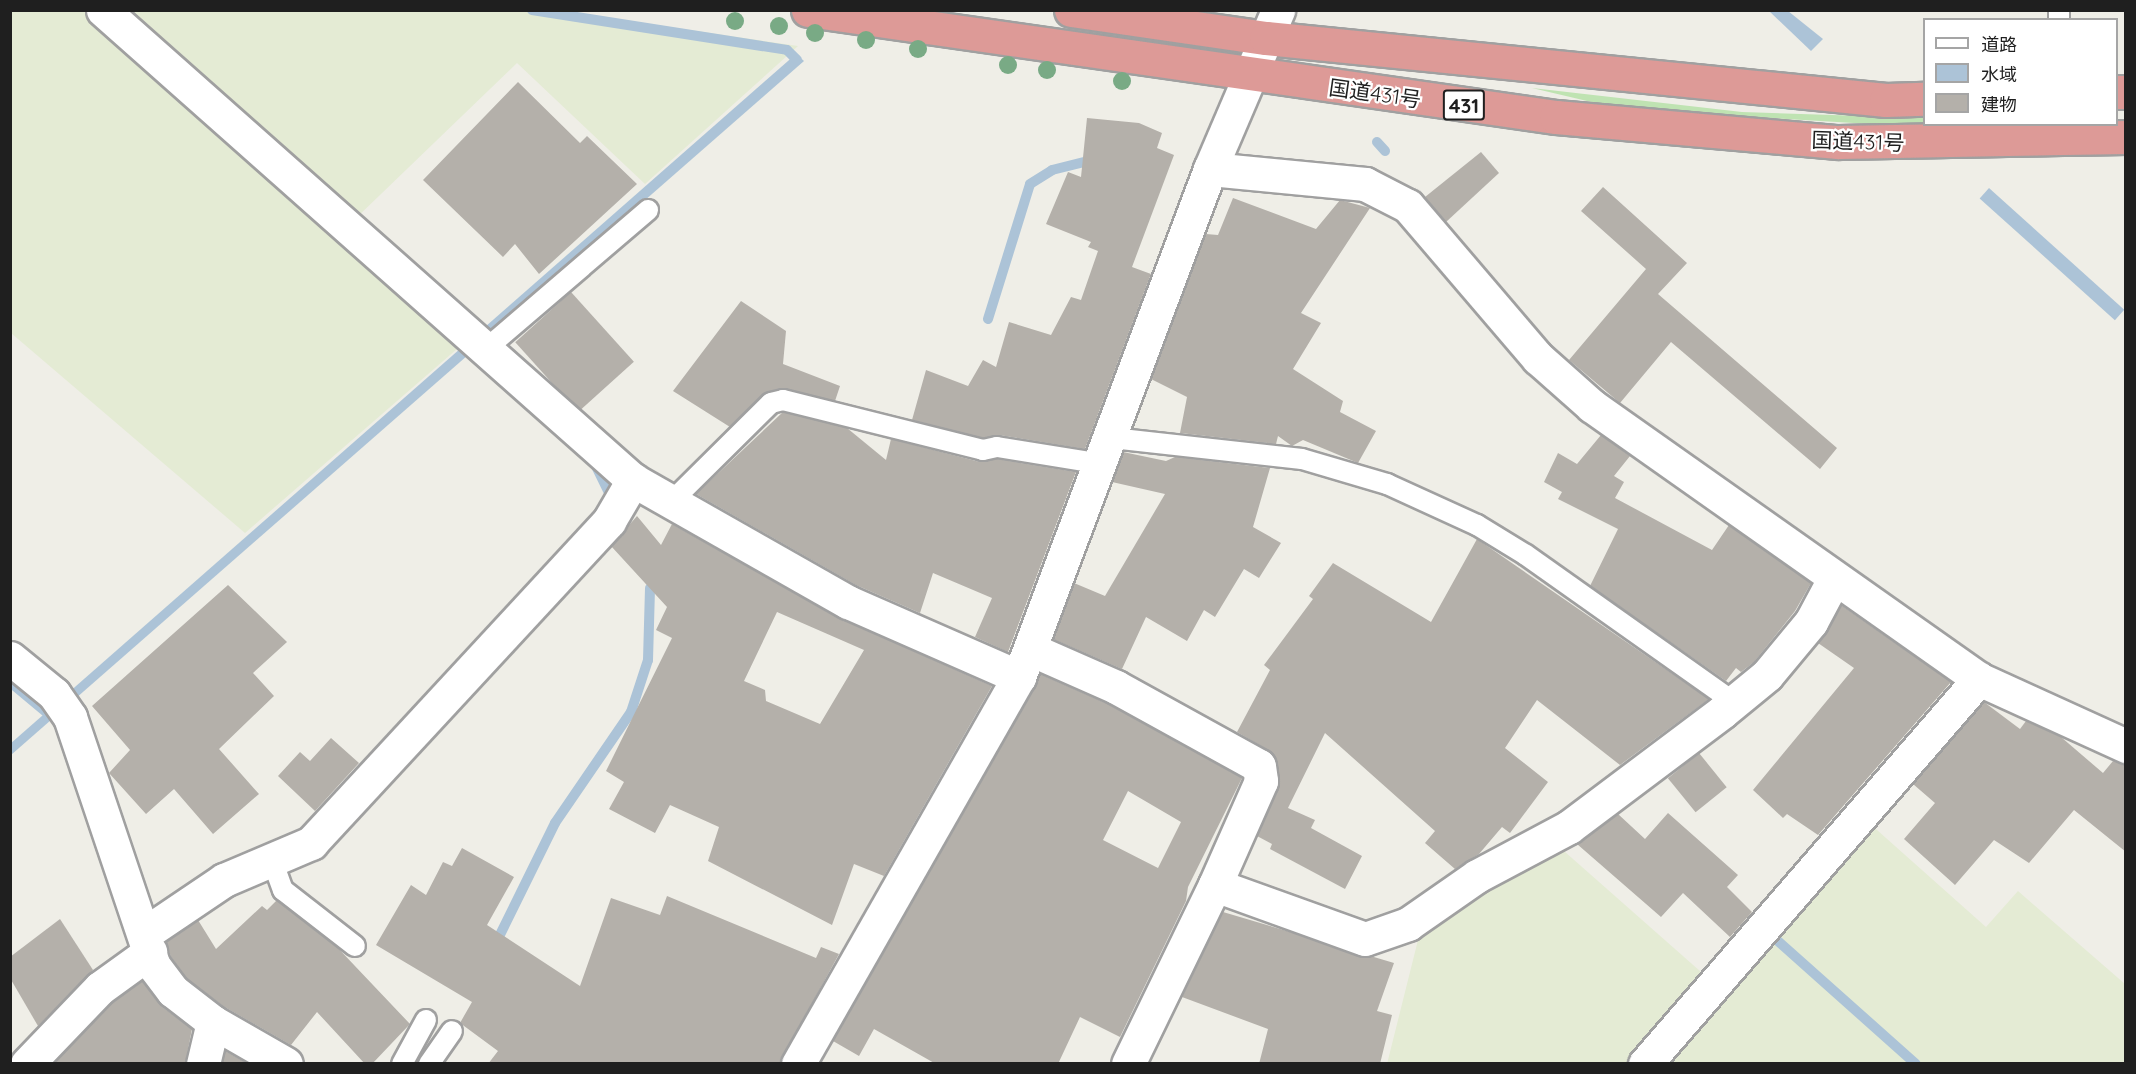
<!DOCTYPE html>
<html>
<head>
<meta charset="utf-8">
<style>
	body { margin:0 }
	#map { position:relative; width:2136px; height:1074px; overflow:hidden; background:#efeee7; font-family:Quicksand,"Noto Sans JP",sans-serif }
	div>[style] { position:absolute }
	.farmland>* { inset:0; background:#e4ebd4 }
	.grass>* { inset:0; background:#bfe3b2 }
	.water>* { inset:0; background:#acc3d7; transform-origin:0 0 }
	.stream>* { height:10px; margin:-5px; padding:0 5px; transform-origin:5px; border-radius:5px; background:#acc3d7 }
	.building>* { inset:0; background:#b4b0aa; transform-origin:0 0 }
	.roads { filter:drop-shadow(2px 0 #a0a0a0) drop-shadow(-2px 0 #a0a0a0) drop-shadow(0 2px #a0a0a0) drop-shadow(0 -2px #a0a0a0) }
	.lane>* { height:20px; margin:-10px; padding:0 10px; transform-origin:10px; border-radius:10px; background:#fff }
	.street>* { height:33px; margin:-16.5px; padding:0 16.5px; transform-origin:16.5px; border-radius:16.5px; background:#fff }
	.highway>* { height:33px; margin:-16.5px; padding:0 16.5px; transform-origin:16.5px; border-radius:16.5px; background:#dd9a97 }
	.trees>* { width:18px; height:18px; margin:-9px; border-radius:50%; background:#79aa85 }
	span { translate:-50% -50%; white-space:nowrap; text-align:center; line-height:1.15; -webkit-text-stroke:4.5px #fff; paint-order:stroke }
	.shield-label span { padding:2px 4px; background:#fff; border:2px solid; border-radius:4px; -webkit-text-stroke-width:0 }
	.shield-label { font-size:20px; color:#1f1f1f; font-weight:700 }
	.street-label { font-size:21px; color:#1f1f1f }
	.frame { position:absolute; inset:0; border:12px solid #1f1f1f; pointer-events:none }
	.legend { position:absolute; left:1923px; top:18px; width:195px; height:108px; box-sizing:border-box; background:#fff; border:2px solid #a5a5a5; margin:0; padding:8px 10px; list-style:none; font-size:18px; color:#1f1f1f }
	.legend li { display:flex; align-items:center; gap:12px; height:30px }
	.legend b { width:30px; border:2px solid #a5a5a5 }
</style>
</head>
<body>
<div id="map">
	<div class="farmland">
		<i style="clip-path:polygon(88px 10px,465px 342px,245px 533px,11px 333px,11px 11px)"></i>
		<i style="clip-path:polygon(556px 10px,798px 46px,645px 184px,517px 63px,353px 221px,113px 11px)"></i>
		<i style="clip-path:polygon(1868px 822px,1986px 927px,2018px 891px,2125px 984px,2125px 1063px,1654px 1064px)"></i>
		<i style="clip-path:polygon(1556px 844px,1709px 979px,1635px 1063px,1387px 1064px,1419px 936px,1475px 887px)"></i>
	</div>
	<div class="grass">
		<i style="clip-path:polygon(1532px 88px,1742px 112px,1924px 118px,1924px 124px,1938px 128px,1621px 109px)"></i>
	</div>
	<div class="water">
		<i style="clip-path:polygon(1769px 11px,1788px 11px,1823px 39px,1811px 51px)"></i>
		<i style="clip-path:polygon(796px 54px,804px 61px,11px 755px,10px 744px)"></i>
		<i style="left:1989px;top:188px;width:182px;height:14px;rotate:42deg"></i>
	</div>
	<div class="stream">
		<i style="left:532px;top:10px;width:258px;rotate:8.9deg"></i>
		<i style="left:787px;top:50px;width:14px;rotate:45deg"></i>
		<i style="left:1377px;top:142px;width:12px;rotate:48deg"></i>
		<i style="left:988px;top:319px;width:141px;rotate:-72.7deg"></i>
		<i style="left:1030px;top:184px;width:26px;rotate:-32deg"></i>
		<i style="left:1052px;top:170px;width:45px;rotate:-14deg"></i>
		<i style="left:596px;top:466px;width:34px;rotate:64deg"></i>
		<i style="left:10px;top:682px;width:53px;rotate:39.7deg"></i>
		<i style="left:1770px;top:934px;width:195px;rotate:41.7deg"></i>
		<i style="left:494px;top:947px;width:138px;rotate:-63.8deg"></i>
		<i style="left:555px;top:823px;width:135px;rotate:-55.6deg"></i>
		<i style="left:631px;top:712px;width:55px;rotate:-71.9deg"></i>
		<i style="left:648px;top:660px;width:72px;rotate:-88.4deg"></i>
	</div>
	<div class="building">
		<i style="clip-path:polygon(518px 82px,580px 143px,587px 136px,637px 184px,539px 274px,515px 244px,503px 257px,423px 180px)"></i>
		<i style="clip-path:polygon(1087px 118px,1139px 123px,1162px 133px,1157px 148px,1174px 155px,1132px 267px,1151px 274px,1085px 449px,999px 435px,983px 438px,912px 420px,926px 370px,968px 386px,983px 360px,996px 367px,1009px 322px,1051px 335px,1071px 297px,1081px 300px,1098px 251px,1088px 247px,1091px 242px,1046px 224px,1068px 172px,1081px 177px)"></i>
		<i style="clip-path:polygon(1481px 152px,1499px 173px,1446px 222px,1425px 197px)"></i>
		<i style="clip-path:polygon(1603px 187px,1687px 263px,1658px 294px,1837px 448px,1820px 469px,1671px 342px,1620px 403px,1569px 360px,1646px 269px,1581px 211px)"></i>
		<i style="clip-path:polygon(1233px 198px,1316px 229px,1340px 200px,1370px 208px,1301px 313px,1321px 323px,1293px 369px,1343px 401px,1340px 412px,1376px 431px,1358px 463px,1303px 440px,1292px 446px,1278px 436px,1276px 444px,1180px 433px,1187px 397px,1151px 379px,1206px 234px,1218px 235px)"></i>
		<i style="left:571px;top:292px;width:94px;height:75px;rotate:48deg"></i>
		<i style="clip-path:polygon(741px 301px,786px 331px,783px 364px,840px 386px,835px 401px,780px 388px,763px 394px,730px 427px,673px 391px)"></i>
		<i style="clip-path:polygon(783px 412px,847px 428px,886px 460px,891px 439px,980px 462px,997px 459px,1076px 472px,1008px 652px,975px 637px,992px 598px,933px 573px,920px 613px,856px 585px,696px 494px)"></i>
		<i style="clip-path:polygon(1601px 435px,1630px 456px,1614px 476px,1624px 482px,1615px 498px,1712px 550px,1729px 525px,1811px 583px,1795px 611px,1754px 662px,1741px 672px,1736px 668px,1726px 681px,1590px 586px,1618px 529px,1558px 499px,1562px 492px,1544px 482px,1558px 453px,1577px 464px)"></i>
		<i style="clip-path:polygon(1123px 452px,1166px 461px,1175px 457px,1270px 468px,1253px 527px,1281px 543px,1259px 578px,1244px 569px,1215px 617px,1204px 610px,1187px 641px,1146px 617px,1122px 669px,1053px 639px,1074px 583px,1105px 596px,1165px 494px,1112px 482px)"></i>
		<i style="clip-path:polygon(evenodd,637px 516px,661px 545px,672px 524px,839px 618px,992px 686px,884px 876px,854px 864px,832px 925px,708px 861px,719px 827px,670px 805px,655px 833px,609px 809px,624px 782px,606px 771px,672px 638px,656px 630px,667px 607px,611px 546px,637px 516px,777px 612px,864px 650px,820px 724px,766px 701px,765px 690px,744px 681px,777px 612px)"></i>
		<i style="clip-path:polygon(1477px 539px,1709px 699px,1620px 765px,1537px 700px,1505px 748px,1548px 782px,1510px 833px,1502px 827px,1479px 854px,1455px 869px,1425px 843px,1435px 831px,1325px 733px,1288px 808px,1315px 820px,1311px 828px,1362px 856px,1345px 889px,1270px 849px,1272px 844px,1257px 836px,1278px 788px,1278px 764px,1268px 750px,1237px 732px,1270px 670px,1264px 665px,1313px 599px,1309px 596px,1333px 563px,1431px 622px)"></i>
		<i style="clip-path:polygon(228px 585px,287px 642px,253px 673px,274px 696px,219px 749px,259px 794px,213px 834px,174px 789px,146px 814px,109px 773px,130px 750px,92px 706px)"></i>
		<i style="clip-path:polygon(1841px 605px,1951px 682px,1818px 835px,1787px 814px,1783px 818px,1753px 790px,1854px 668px,1818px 643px)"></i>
		<i style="clip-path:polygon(evenodd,1040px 674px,1108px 704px,1242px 778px,1188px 887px,1186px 901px,1120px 1037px,1080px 1017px,1058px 1064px,936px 1064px,874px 1029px,859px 1056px,833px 1041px,1040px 674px,1128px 791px,1181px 822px,1158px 868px,1103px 840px,1128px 791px)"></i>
		<i style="clip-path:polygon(1984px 702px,2020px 729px,2026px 721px,2061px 737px,2103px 773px,2113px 761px,2126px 764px,2126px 852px,2074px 810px,2029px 863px,1994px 840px,1955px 885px,1904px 839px,1935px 803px,1913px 784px)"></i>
		<i style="clip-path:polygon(331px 738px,359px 763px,315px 811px,278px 776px,300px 752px,310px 761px)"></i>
		<i style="left:1699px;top:753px;width:44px;height:40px;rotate:51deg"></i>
		<i style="clip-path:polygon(1668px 813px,1738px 875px,1727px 887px,1752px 912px,1730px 937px,1683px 893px,1661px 917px,1577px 844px,1618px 814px,1645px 839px)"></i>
		<i style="clip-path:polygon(462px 848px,514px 877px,487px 925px,580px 986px,611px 898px,660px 915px,667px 896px,816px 958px,821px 947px,839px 954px,779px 1064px,488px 1064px,498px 1051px,460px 1023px,472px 1002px,376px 945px,411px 885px,426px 895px,443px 862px,452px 866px)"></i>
		<i style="clip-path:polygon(277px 900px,336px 946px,410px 1024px,372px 1064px,365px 1064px,317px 1012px,291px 1045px,223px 1006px,186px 978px,171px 957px,166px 942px,198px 920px,216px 949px,262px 906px,267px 910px)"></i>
		<i style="clip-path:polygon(1223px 912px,1394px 963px,1377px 1011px,1392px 1015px,1380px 1064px,1259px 1064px,1268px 1029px,1182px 997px)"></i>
		<i style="clip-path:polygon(60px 919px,93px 970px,38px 1026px,10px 978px,10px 957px)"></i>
		<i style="clip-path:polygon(142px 981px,161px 1006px,192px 1029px,185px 1064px,53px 1064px,112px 1002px)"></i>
		<i style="clip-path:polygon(225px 1051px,248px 1064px,222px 1064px)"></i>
	</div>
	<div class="roads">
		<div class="lane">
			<i style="left:2059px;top:20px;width:10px;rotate:-90deg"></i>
			<i style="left:487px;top:348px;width:212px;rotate:-40.6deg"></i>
			<i style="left:1112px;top:438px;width:191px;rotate:6.3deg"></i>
			<i style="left:1302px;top:459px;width:89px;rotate:16.4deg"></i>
			<i style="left:1387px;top:484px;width:99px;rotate:24.5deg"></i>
			<i style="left:1477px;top:525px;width:57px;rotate:31.5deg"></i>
			<i style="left:1526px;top:555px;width:255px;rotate:35.3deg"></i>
			<i style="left:672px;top:501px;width:139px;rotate:-44.7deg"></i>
			<i style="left:771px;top:403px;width:12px;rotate:-14deg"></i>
			<i style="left:783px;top:400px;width:206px;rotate:14deg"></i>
			<i style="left:983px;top:450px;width:14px;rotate:-12deg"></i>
			<i style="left:997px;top:447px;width:106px;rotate:9.2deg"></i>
			<i style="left:272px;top:860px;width:32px;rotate:70deg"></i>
			<i style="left:283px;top:890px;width:91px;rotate:37.9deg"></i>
			<i style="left:402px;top:1064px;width:50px;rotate:-61.4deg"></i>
			<i style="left:429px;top:1064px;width:40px;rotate:-55.1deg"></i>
		</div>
		<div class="street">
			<i style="left:103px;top:10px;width:708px;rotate:41.57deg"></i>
			<i style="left:633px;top:480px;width:247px;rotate:29.6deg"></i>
			<i style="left:848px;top:602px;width:187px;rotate:23.7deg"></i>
			<i style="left:1210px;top:169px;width:156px;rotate:5.5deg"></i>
			<i style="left:1365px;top:184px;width:48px;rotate:27.1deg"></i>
			<i style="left:1408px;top:206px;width:200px;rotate:49.5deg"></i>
			<i style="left:1538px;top:358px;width:72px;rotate:41.6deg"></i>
			<i style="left:1592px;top:406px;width:474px;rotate:35.2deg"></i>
			<i style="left:1979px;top:679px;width:162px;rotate:24.5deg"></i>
			<i style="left:1030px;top:649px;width:94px;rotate:23.8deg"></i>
			<i style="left:1116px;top:687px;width:163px;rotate:28.9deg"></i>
			<i style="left:1259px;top:766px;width:15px;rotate:82deg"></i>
			<i style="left:1261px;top:781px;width:114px;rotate:113.9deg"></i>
			<i style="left:10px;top:658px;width:57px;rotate:39.3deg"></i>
			<i style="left:54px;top:694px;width:28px;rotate:55deg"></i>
			<i style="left:70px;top:717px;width:263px;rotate:71.4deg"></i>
			<i style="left:154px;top:966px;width:31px;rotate:53deg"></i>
			<i style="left:173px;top:991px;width:51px;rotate:37.8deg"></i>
			<i style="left:213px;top:1022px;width:84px;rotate:29.9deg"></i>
			<i style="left:144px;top:934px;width:97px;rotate:-34deg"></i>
			<i style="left:224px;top:880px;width:95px;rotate:-23deg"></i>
			<i style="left:311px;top:843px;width:439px;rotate:-47.2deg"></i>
			<i style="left:609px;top:521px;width:48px;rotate:-59.7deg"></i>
			<i style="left:27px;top:1064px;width:105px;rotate:-46.2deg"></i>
			<i style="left:100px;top:988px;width:62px;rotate:-35.8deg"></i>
			<i style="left:203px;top:1064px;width:43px;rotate:-76.6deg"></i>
			<i style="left:798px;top:1064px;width:446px;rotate:-60.3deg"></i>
			<i style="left:1019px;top:677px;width:543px;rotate:-69.39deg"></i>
			<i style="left:1210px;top:169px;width:173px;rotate:-66.8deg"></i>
			<i style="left:1128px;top:1064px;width:199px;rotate:-64.1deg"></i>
			<i style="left:1215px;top:885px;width:159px;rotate:19.8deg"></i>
			<i style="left:1365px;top:939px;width:46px;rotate:-19.2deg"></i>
			<i style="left:1408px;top:924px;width:84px;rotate:-34.8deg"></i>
			<i style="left:1477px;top:876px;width:104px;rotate:-28deg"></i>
			<i style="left:1569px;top:827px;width:191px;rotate:-36.9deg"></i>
			<i style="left:1722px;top:712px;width:58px;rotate:-39.4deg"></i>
			<i style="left:1767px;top:675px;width:69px;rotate:-50.3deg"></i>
			<i style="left:1811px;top:622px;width:49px;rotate:-61.9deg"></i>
			<i style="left:1645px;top:1064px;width:510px;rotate:-49.06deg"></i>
		</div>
		<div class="highway">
			<i style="left:808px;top:10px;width:756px;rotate:8.14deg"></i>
			<i style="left:1556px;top:117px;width:283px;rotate:5.1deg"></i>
			<i style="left:1838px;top:142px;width:288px;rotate:-1deg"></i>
			<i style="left:1071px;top:10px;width:197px;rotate:8.2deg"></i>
			<i style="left:1266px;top:38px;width:623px;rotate:5.71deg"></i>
			<i style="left:1886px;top:100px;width:38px;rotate:-2deg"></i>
			<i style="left:2116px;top:92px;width:10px"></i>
		</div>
	</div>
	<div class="trees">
		<i style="left:735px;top:21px"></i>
		<i style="left:779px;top:26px"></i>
		<i style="left:815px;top:33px"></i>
		<i style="left:866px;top:40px"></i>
		<i style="left:918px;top:49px"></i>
		<i style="left:1008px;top:65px"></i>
		<i style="left:1047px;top:70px"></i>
		<i style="left:1122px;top:81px"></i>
	</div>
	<div class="shield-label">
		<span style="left:1464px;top:105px">431</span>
	</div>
	<div class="street-label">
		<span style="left:1375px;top:93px;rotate:8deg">国道431号</span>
		<span style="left:1858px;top:141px;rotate:2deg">国道431号</span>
	</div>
	<div class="frame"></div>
	<ul class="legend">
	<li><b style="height:8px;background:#fff"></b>道路</li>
	<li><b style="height:16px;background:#acc3d7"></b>水域</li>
	<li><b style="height:16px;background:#b4b0aa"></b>建物</li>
	</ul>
</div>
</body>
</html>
